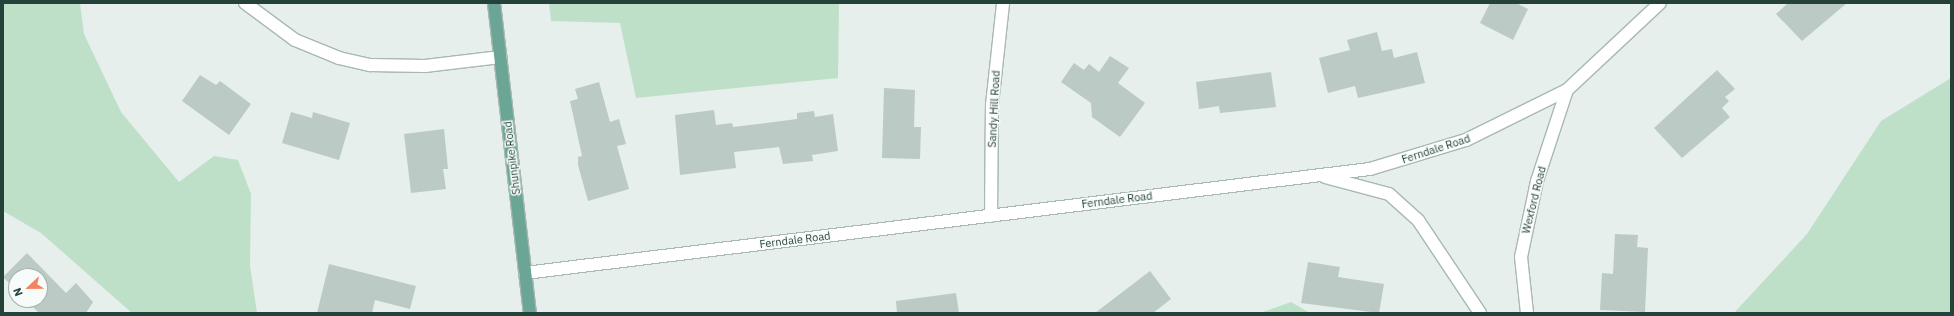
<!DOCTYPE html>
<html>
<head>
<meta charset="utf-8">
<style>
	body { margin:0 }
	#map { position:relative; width:1954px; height:316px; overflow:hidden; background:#e6efeb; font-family:"IBM Plex Sans",sans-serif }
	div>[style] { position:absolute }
	.green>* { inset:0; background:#bfe0c8 }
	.building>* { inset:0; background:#bbcac4 }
	.roads { filter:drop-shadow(1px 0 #a8b8b2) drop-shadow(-1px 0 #a8b8b2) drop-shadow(0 1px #a8b8b2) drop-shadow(0 -1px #a8b8b2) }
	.minor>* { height:12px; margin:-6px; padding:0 6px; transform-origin:6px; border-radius:6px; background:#fff }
	.major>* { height:12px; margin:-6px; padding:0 6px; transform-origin:6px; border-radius:6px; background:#6aa596 }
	span { translate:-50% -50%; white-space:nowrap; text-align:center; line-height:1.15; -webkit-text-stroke:3px #f7fbf9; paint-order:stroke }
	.street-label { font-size:11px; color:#24423a }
	.frame { position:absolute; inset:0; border:4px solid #24423a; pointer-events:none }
	.north { position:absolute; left:8px; top:268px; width:40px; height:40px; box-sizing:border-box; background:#f7fbf9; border:1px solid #a3b1ad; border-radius:50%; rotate:248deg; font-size:11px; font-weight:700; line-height:16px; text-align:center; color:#24423a }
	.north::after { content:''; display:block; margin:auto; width:14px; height:18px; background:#f4845f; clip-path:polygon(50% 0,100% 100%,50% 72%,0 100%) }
</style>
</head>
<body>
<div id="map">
	<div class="green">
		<i style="clip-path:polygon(3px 3px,80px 3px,84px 34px,121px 112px,179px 182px,214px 156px,238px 160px,251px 194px,250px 266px,257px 313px,132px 313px,41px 233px,3px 211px)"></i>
		<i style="clip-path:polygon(549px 3px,839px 3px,838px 78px,636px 98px,620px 23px,551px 21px)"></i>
		<i style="clip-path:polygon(1951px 78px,1951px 313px,1734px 313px,1807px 234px,1881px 121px)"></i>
		<i style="clip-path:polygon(1291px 302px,1310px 313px,1260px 313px)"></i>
	</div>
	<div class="building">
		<i style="clip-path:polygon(1490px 3px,1516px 3px,1528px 9px,1513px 40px,1480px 23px)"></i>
		<i style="clip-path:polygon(1788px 3px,1847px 3px,1802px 41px,1776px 14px)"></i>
		<i style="clip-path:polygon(1377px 32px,1382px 51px,1392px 49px,1394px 58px,1417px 52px,1425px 83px,1358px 98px,1355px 86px,1328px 93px,1319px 58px,1350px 50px,1347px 40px)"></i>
		<i style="clip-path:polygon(1110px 56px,1129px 68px,1118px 83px,1145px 103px,1120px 137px,1092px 117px,1091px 103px,1061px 82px,1074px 63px,1084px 70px,1089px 64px,1099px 72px)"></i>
		<i style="clip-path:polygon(1717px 70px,1735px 89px,1725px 97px,1729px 101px,1722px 108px,1730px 117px,1682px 158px,1654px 128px)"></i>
		<i style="clip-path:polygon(1271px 72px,1276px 107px,1220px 113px,1219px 106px,1199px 109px,1196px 82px)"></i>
		<i style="clip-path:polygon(200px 75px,216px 85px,220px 81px,251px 104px,229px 135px,182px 101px)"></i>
		<i style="clip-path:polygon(599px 82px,610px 122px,619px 119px,626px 144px,617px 146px,629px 189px,588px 201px,578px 165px,578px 157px,582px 156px,570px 101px,578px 99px,575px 89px)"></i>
		<i style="clip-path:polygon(884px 88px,915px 90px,914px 127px,921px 127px,920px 159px,882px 158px)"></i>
		<i style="clip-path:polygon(714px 110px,716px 125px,732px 123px,733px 127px,797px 119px,797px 113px,814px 111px,815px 117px,833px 114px,838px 151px,812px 155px,813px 161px,783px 164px,779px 147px,734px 152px,736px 168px,680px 175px,675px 115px)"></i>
		<i style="clip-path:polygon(291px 112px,312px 118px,313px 112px,350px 123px,339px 160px,282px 143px)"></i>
		<i style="clip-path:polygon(444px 129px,448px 169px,443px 169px,446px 189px,411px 193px,404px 134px)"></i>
		<i style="clip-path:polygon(1615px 234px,1638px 235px,1637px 247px,1648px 248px,1645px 312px,1600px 310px,1602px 273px,1613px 274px)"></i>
		<i style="clip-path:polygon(27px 253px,66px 293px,76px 283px,93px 302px,86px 313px,39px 313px,26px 300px,40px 300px,40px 276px,16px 276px,16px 290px,3px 277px)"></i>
		<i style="clip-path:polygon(1308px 262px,1340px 267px,1338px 277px,1384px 284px,1379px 313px,1301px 303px)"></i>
		<i style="clip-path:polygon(329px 264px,416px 286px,410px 309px,375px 300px,372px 313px,317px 313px)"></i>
		<i style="clip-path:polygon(1150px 271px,1171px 299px,1153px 313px,1095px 313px)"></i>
		<i style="clip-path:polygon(956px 293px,959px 313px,897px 313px,896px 301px)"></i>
	</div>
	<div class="roads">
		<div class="minor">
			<i style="left:245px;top:3px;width:62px;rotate:36.5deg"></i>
			<i style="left:295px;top:40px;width:48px;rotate:22.2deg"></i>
			<i style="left:339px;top:58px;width:32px;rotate:13deg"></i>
			<i style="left:370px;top:65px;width:55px;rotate:1deg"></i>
			<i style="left:425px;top:66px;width:76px;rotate:-6.8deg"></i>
			<i style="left:1325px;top:177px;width:66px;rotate:14.9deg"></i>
			<i style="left:1389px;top:194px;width:39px;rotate:42deg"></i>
			<i style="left:1418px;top:220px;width:112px;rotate:56.3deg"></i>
			<i style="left:991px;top:216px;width:111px;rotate:-89.5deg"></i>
			<i style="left:992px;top:105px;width:103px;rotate:-83.8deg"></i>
			<i style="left:525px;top:273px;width:851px;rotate:-7.02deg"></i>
			<i style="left:1370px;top:169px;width:100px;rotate:-16.8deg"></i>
			<i style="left:1466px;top:140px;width:113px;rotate:-26.3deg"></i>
			<i style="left:1567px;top:90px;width:127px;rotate:-43.1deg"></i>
			<i style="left:1527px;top:313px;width:56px;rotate:-96.1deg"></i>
			<i style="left:1521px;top:257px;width:78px;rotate:-78.1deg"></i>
			<i style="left:1537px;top:181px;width:96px;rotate:-71.8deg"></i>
		</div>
		<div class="major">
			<i style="left:494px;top:3px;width:312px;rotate:83.4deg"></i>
		</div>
	</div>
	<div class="street-label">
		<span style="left:994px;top:109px;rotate:-87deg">Sandy Hill Road</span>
		<span style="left:1436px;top:149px;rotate:-18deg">Ferndale Road</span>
		<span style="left:512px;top:158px;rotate:-97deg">Shunpike Road</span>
		<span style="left:1117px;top:200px;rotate:-7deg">Ferndale Road</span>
		<span style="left:1534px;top:200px;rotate:-76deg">Wexford Road</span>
		<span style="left:795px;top:240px;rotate:-7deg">Ferndale Road</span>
	</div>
	<div class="frame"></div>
	<div class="north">N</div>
</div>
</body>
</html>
